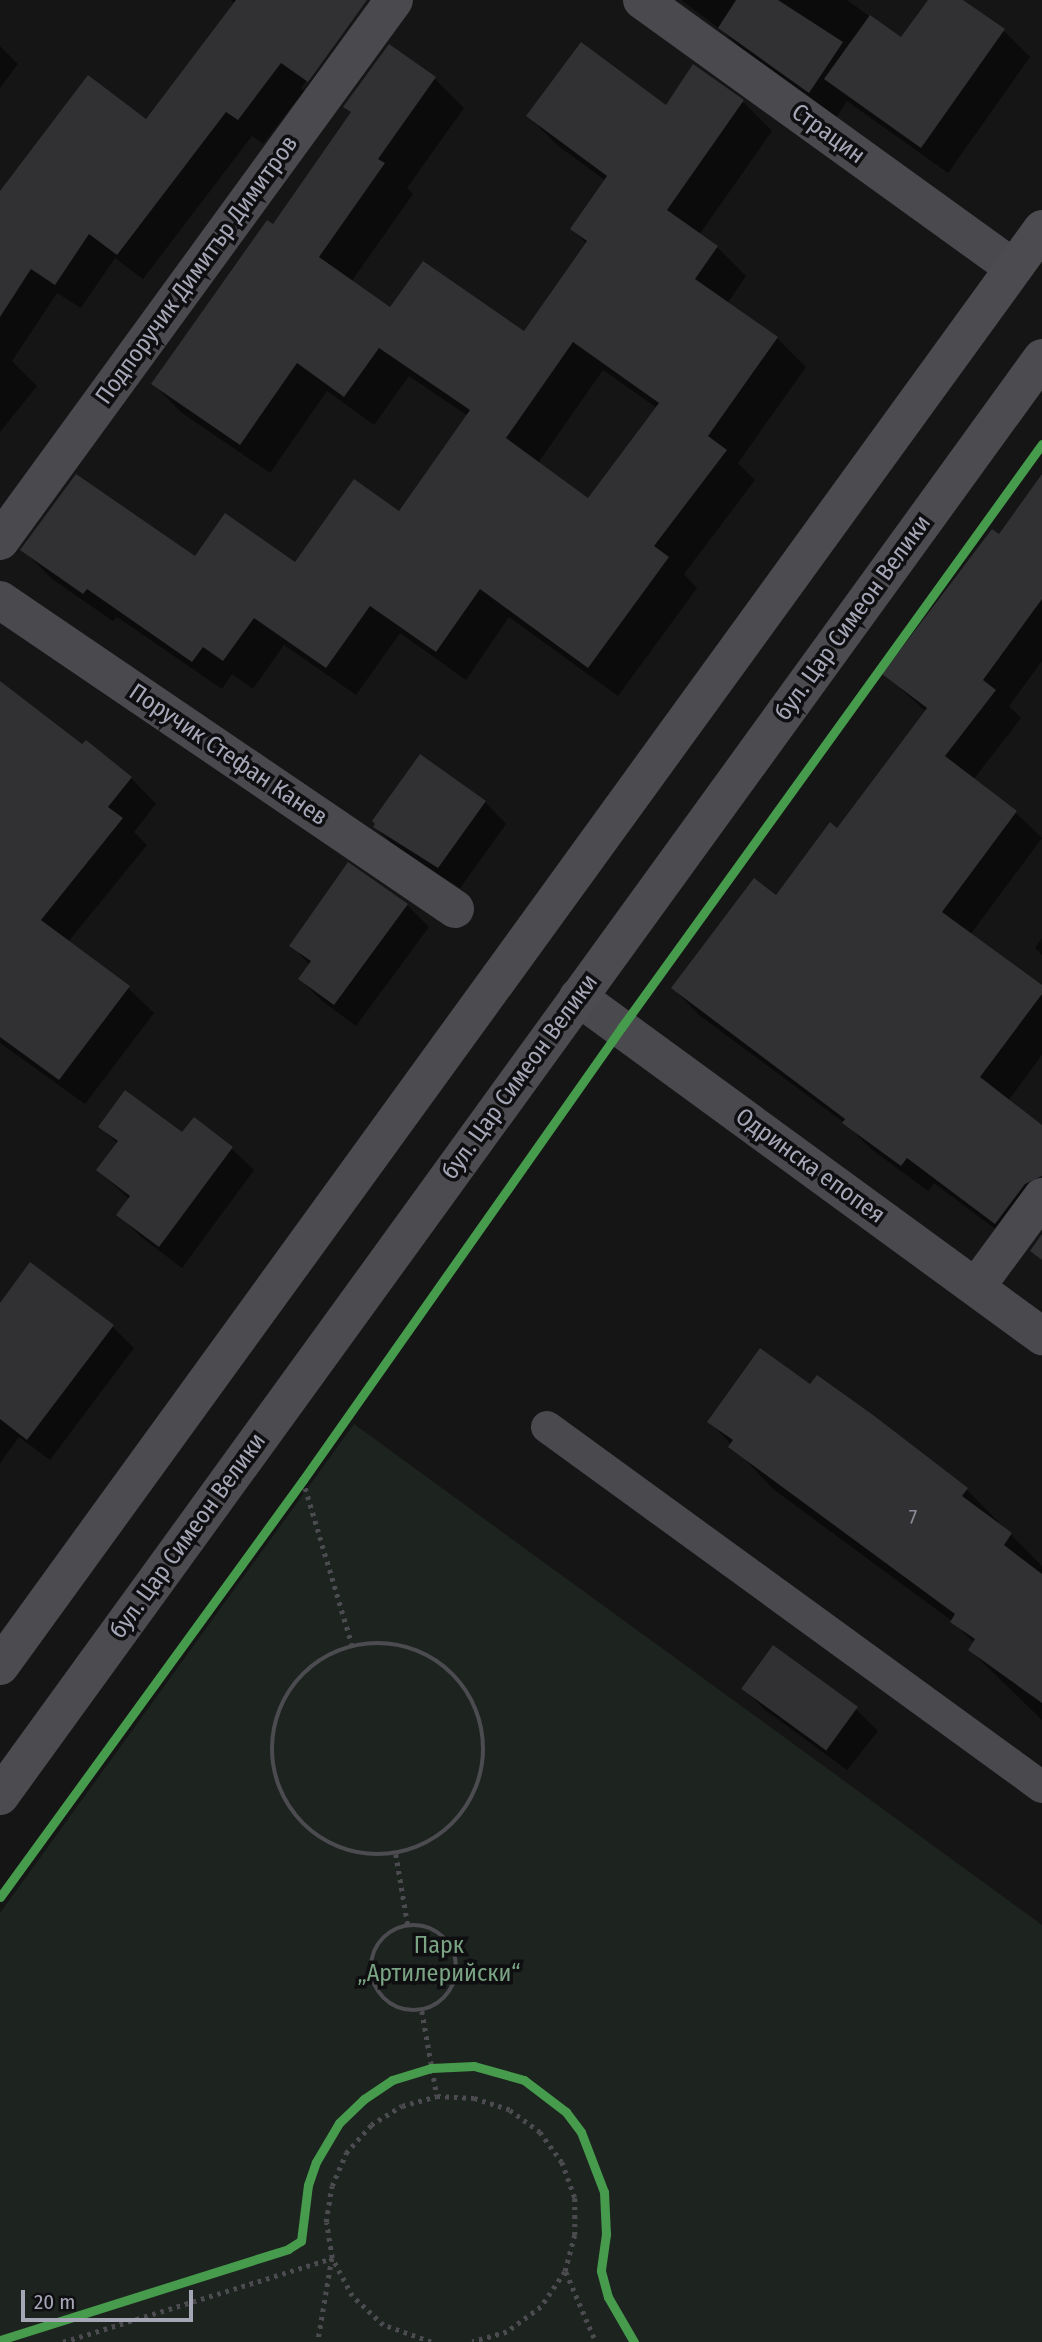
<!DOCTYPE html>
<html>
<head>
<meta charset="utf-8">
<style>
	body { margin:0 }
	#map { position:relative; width:1042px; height:2342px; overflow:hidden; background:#151515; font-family:"Fira Sans Condensed",sans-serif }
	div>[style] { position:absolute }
	.green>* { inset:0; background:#1d241f }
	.shadow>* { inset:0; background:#0007 }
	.building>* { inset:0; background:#313133; transform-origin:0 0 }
	.path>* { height:4.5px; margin-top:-2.25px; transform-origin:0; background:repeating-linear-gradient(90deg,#4b4b50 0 3.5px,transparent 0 8.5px) }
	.path>.ring { margin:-2.25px; padding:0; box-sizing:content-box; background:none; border:4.5px solid #4b4b50; border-radius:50% }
	.lane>* { height:32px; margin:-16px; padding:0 16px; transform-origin:16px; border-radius:16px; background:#49494e }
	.street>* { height:38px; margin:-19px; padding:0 19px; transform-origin:19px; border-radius:19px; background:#49494e }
	.primary>* { height:38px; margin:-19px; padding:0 19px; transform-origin:19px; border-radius:19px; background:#4c4c50 }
	.cycleway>* { height:9px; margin:-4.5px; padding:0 4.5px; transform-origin:4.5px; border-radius:4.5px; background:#469c4c }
	span { translate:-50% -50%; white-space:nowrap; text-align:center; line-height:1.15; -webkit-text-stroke:7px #0f0f11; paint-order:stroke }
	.number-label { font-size:21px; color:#888a96 }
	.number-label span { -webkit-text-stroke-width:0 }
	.street-label { font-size:24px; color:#a5a7b7 }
	.park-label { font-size:24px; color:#7aa484 }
	.scale { position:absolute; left:21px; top:2290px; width:172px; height:32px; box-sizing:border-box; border:4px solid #a5a7b7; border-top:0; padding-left:9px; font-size:21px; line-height:24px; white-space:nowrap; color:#a5a7b7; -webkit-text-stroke:5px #0f0f11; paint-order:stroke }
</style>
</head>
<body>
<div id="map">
	<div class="green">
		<i style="clip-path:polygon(354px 1424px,1042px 1925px,1042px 2342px,0 2342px,0 1913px)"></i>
	</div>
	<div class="shadow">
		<i style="clip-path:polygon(231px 0,366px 0,301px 88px,304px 90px,371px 0,333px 105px,307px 87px,263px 144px,252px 136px,143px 279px,115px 258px,81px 308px,57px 293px,12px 361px,37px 386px,0 432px,0 194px,146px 121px,235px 4px)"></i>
		<i style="clip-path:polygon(681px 0,847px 0,902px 40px,930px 0,960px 0,1004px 31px,1030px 57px,948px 173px,847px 101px,836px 118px,746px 53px,725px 33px)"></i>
		<i style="clip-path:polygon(0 46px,18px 64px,0 88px)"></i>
		<i style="clip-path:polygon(evenodd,390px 46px,435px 79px,464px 108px,407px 188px,413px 194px,351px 282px,390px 310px,524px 334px,587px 244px,572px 229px,606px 181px,557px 145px,528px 116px,667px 108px,694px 66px,743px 102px,772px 131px,699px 235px,717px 247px,746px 276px,727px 304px,777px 338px,806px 367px,738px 463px,755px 480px,684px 574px,697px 588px,618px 696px,509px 617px,466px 680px,400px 633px,356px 695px,284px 645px,253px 689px,232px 674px,222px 689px,117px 617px,113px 621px,52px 579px,23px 550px,296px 564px,400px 513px,468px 416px,409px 376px,374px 425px,327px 391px,270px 473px,182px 413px,153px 384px,274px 227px,353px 114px,390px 46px,603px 370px,657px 408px,589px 500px,538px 463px,603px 370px)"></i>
		<i style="clip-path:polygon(1042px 477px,1042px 661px,1009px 706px,1021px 718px,973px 780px,1016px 813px,1042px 838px,970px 935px,1042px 988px,1042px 1055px,1008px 1101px,1042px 1127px,1042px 1225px,1022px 1249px,934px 1183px,928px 1191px,871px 1149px,846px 1124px,699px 1015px,673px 988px,776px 898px,837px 830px,926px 712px,885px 674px,999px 537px)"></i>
		<i style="clip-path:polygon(0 684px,82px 746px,131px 778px,156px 804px,134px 832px,147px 845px,68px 942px,128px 988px,154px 1013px,85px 1104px,0 1043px)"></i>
		<i style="clip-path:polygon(485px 802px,506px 824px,460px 888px,397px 848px,375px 827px)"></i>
		<i style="clip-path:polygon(407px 905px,429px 927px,356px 1026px,322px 1001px,300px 979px,310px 965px,291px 945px)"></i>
		<i style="clip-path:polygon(1042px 938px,1042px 955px,1035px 948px)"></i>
		<i style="clip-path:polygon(194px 1120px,232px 1149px,254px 1170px,182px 1268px,140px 1236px,118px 1214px,130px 1200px,98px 1170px,118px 1144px,100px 1127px,182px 1134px)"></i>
		<i style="clip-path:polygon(0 1305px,113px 1327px,134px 1348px,50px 1460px,19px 1437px,0 1463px)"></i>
		<i style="clip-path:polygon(817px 1377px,967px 1490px,1042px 1566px,1042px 1720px,970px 1650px,974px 1643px,952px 1621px,773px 1489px,710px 1422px,810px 1386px)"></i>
		<i style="clip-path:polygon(743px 1688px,856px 1709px,878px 1731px,847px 1770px,764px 1709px)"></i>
	</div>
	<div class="building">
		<i style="clip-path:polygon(236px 0,367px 0,308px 82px,281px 63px,238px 120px,226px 112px,117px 255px,89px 234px,55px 285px,31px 269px,0 317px,0 191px,88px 75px,146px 119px)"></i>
		<i style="clip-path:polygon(736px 0,778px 0,843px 42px,809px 93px,718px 28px)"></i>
		<i style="clip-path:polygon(928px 0,963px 0,1005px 29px,921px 148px,824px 79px,870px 15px,901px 37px)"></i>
		<i style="clip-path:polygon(evenodd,581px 42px,666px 105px,693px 64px,744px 100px,667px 210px,718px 246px,695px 279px,778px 337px,708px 436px,727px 450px,654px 546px,669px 557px,588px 668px,480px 589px,436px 652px,370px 606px,326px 668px,254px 618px,223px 661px,203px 647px,192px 662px,87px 589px,83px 594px,20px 550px,76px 474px,195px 556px,225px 513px,295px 562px,354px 479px,399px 511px,470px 410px,379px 348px,344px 397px,297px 363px,240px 445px,151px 384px,267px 220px,273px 224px,351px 112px,343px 107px,389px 44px,436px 77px,378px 159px,385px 163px,319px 257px,390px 307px,423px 261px,524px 331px,587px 241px,570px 229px,607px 176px,526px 116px,581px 42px,573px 342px,659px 403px,588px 498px,506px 438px,573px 342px)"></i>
		<i style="clip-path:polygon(1042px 474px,1042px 599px,983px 680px,996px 690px,945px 756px,1017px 811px,942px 912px,1042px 985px,1042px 994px,980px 1077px,1042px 1125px,1042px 1176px,1025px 1184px,995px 1224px,907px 1158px,901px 1166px,842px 1123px,845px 1119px,671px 988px,754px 878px,776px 895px,830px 822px,837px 828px,927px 708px,882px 674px,992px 529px,999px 534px)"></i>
		<i style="clip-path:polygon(0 681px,82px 744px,86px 740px,132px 777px,108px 807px,123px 818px,41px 920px,130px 986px,59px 1080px,0 1037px)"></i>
		<i style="clip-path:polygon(420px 754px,486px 801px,438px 868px,373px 827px,375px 824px,372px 821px)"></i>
		<i style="clip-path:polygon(348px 862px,408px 904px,334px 1005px,298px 979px,311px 961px,289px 946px)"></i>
		<i style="clip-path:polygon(125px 1090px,182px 1132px,194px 1117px,233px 1147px,159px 1247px,116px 1215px,130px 1196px,96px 1170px,118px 1141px,98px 1127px)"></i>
		<i style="clip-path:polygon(1042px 1234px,1042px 1260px,1030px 1251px)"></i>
		<i style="clip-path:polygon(30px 1262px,114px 1325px,27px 1440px,0 1419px,0 1303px)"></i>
		<i style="clip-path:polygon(760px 1348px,810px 1384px,817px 1375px,873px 1415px,968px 1488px,962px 1496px,1012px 1533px,1004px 1545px,1042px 1574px,1042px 1703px,968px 1650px,975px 1639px,950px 1622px,955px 1614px,728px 1447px,733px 1440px,707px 1422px)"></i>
		<i style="left:773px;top:1645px;width:105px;height:54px;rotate:36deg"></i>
	</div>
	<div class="path">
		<i style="left:303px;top:1480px;width:171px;rotate:73.4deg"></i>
		<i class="ring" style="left:272px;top:1643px;width:207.5px;height:207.5px"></i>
		<i style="left:396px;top:1854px;width:73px;rotate:80.5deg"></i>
		<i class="ring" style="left:371px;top:1925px;width:81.5px;height:81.5px"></i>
		<i style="left:422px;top:2011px;width:86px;rotate:80deg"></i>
		<i style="left:566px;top:2272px;width:76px;rotate:66.8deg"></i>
		<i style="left:63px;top:2342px;width:282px;rotate:-17.3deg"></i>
		<i style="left:332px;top:2258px;width:85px;rotate:99.5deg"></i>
		<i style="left:431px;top:2342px;width:51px;rotate:-160.5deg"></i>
		<i style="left:383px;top:2325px;width:42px;rotate:-136.9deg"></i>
		<i style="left:352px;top:2296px;width:43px;rotate:-117.8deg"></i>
		<i style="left:332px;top:2258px;width:36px;rotate:-99deg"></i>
		<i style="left:326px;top:2222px;width:36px;rotate:-81deg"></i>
		<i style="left:332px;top:2186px;width:36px;rotate:-67deg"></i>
		<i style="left:346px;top:2153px;width:38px;rotate:-48deg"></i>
		<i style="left:371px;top:2125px;width:36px;rotate:-32deg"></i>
		<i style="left:402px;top:2106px;width:36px;rotate:-16deg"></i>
		<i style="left:437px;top:2096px;width:37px;rotate:3deg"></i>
		<i style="left:474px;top:2098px;width:38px;rotate:18deg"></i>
		<i style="left:510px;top:2110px;width:37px;rotate:36deg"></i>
		<i style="left:540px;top:2132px;width:37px;rotate:54deg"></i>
		<i style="left:562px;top:2162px;width:38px;rotate:70deg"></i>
		<i style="left:575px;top:2198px;width:37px;rotate:90deg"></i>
		<i style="left:575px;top:2235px;width:38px;rotate:105deg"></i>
		<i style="left:565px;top:2272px;width:42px;rotate:124.4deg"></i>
		<i style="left:541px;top:2307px;width:42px;rotate:143.7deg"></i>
		<i style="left:507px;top:2332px;width:36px;rotate:164deg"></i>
	</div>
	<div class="lane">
		<i style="left:547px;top:1427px;width:612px;rotate:36.03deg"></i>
	</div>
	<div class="street">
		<i style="left:642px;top:0;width:458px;rotate:35.8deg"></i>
		<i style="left:0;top:541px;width:669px;rotate:-53.93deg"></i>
		<i style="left:0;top:600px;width:550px;rotate:34.18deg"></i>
		<i style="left:578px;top:997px;width:575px;rotate:36.15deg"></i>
		<i style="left:976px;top:1287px;width:112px;rotate:-53.7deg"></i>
	</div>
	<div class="primary">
		<i style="left:0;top:1666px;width:1775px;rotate:-54.05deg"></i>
		<i style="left:0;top:1796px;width:1776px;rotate:-54.07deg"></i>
	</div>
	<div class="cycleway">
		<i style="left:0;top:1897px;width:515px;rotate:-54deg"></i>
		<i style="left:303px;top:1480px;width:553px;rotate:-54.87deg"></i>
		<i style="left:621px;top:1028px;width:720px;rotate:-54.21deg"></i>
		<i style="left:0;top:2340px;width:302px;rotate:-17.5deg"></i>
		<i style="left:288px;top:2249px;width:15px;rotate:-32deg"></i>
		<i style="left:301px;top:2241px;width:56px;rotate:-82.9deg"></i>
		<i style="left:308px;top:2185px;width:24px;rotate:-71deg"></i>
		<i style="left:316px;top:2162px;width:45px;rotate:-59.5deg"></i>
		<i style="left:339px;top:2123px;width:35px;rotate:-44deg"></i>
		<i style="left:364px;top:2099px;width:34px;rotate:-34deg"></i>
		<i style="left:392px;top:2080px;width:41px;rotate:-17.1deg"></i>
		<i style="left:431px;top:2068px;width:43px;rotate:-2.7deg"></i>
		<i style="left:474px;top:2066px;width:52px;rotate:15.6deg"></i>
		<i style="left:524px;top:2080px;width:53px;rotate:37.3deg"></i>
		<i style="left:566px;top:2112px;width:25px;rotate:53deg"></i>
		<i style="left:581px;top:2132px;width:64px;rotate:69deg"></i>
		<i style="left:604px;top:2192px;width:42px;rotate:87.3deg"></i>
		<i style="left:606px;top:2234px;width:37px;rotate:98deg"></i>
		<i style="left:601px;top:2271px;width:27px;rotate:75deg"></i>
		<i style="left:608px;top:2297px;width:52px;rotate:60deg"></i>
	</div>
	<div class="number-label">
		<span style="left:913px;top:1517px">7</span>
	</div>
	<div class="street-label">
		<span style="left:828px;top:134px;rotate:36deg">Страцин</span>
		<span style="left:197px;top:270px;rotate:-54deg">Подпоручик Димитър Димитров</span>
		<span style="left:853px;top:618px;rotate:-54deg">бул. Цар Симеон Велики</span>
		<span style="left:228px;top:755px;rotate:34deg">Поручик Стефан Канев</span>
		<span style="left:520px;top:1077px;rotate:-54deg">бул. Цар Симеон Велики</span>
		<span style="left:810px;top:1166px;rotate:36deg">Одринска епопея</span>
		<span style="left:188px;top:1536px;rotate:-54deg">бул. Цар Симеон Велики</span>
	</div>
	<div class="park-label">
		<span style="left:439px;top:1960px">Парк<br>„Артилерийски“</span>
	</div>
	<div class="scale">20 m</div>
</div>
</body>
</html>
